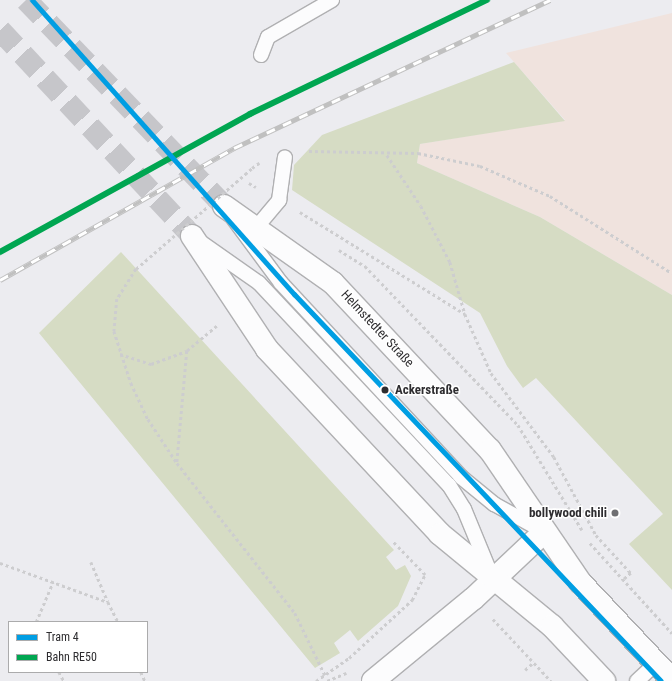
<!DOCTYPE html>
<html>
<head>
<meta charset="utf-8">
<style>
	body { margin:0 }
	#map { position:relative; width:672px; height:681px; overflow:hidden; background:#ececf0; font-family:"Roboto Condensed",sans-serif }
	div>[style] { position:absolute }
	.education>* { inset:0; background:#f0e3de }
	.green>* { inset:0; background:#d6dcc4 }
	.secondary-tunnel>* { height:22px; margin-top:-11px; transform-origin:0; background:repeating-linear-gradient(90deg,#c6c6ca 0 22px,transparent 0 33px) }
	.path>* { height:2.5px; margin-top:-1.25px; transform-origin:0; background:repeating-linear-gradient(90deg,#cdcdcf 0 3px,transparent 0 6px) }
	.roads { filter:drop-shadow(1px 0 #b0b0b2) drop-shadow(-1px 0 #b0b0b2) drop-shadow(0 1px #b0b0b2) drop-shadow(0 -1px #b0b0b2) }
	.service>* { height:14px; margin:-7px; padding:0 7px; transform-origin:7px; border-radius:7px; background:#fcfcfd }
	.tertiary>* { height:22px; margin:-11px; padding:0 11px; transform-origin:11px; border-radius:11px; background:#fcfcfd }
	.secondary>* { height:22px; margin:-11px; padding:0 11px; transform-origin:11px; border-radius:11px; background:#fcfcfd }
	.rail>* { height:4.5px; margin-top:-2.25px; transform-origin:0; background:repeating-linear-gradient(90deg,#fff 0 9px,#c0c0c0 0 18px); box-sizing:border-box; border-block:1px solid #c0c0c0 }
	.path-bridge>* { height:2.5px; margin-top:-1.25px; transform-origin:0; background:repeating-linear-gradient(90deg,#cdcdcf 0 3px,transparent 0 6px) }
	.rail-1>* { height:6px; margin:-3px; padding:0 3px; transform-origin:3px; border-radius:3px; background:#00a651 }
	.tram-1>* { height:5px; margin:-2.5px; padding:0 2.5px; transform-origin:2.5px; border-radius:2.5px; background:#009ee3 }
	.dots>* { width:11px; height:11px; translate:-50% -50%; box-sizing:border-box; border:2px solid #fff; border-radius:50% }
	span { translate:-50% -50%; white-space:nowrap; text-align:center; line-height:1.15; -webkit-text-stroke:3px #fff; paint-order:stroke }
	.street-label { font-size:13px; color:#2e2d30 }
	.stop-label { font-size:13px; color:#2e2d30; font-weight:700 }
	.left { translate:0 -50%; text-align:left }
	.poi-label { font-size:13px; color:#2e2d30; font-weight:700 }
	.right { translate:-100% -50%; text-align:right }
	.legend { position:absolute; left:8px; top:621px; width:140px; height:52px; box-sizing:border-box; background:#fff; border:1px solid #ababac; margin:0; padding:5px 7px; list-style:none; font-size:12px; color:#2e2d30 }
	.legend li { display:flex; align-items:center; gap:8px; height:20px }
	.legend b { width:20px; border:1px solid #ababac }
</style>
</head>
<body>
<div id="map">
	<div class="education">
		<i style="clip-path:polygon(672px 13px,672px 295px,540px 217px,417px 163px,420px 144px,565px 120px,506px 53px)"></i>
	</div>
	<div class="green">
		<i style="clip-path:polygon(514px 62px,565px 121px,420px 144px,417px 163px,540px 217px,672px 295px,672px 590px,629px 544px,663px 514px,536px 378px,523px 388px,507px 366px,480px 313px,292px 190px,294px 165px,322px 135px)"></i>
		<i style="clip-path:polygon(121px 252px,394px 550px,386px 557px,396px 570px,405px 565px,411px 576px,398px 606px,358px 641px,350px 630px,334px 643px,340px 653px,315px 668px,39px 333px)"></i>
	</div>
	<div class="secondary-tunnel">
		<i style="left:26px;top:0;width:286px;rotate:46.1deg"></i>
		<i style="left:0;top:30px;width:282px;rotate:47deg"></i>
	</div>
	<div class="path">
		<i style="left:309px;top:151px;width:109px;rotate:1.1deg"></i>
		<i style="left:418px;top:153px;width:63px;rotate:11.8deg"></i>
		<i style="left:480px;top:166px;width:76px;rotate:23.2deg"></i>
		<i style="left:550px;top:196px;width:144px;rotate:32.3deg"></i>
		<i style="left:387px;top:155px;width:61px;rotate:56.3deg"></i>
		<i style="left:421px;top:206px;width:63px;rotate:62.6deg"></i>
		<i style="left:450px;top:262px;width:54px;rotate:73.9deg"></i>
		<i style="left:252px;top:168px;width:9px;rotate:-36deg"></i>
		<i style="left:249px;top:183px;width:8px;rotate:30deg"></i>
		<i style="left:300px;top:212px;width:194px;rotate:31.7deg"></i>
		<i style="left:465px;top:314px;width:64px;rotate:66.2deg"></i>
		<i style="left:491px;top:373px;width:105px;rotate:53.1deg"></i>
		<i style="left:554px;top:457px;width:89px;rotate:61.7deg"></i>
		<i style="left:596px;top:535px;width:52px;rotate:47.4deg"></i>
		<i style="left:631px;top:573px;width:11px;rotate:139deg"></i>
		<i style="left:339px;top:250px;width:31px;rotate:32deg"></i>
		<i style="left:365px;top:266px;width:221px;rotate:46.1deg"></i>
		<i style="left:518px;top:425px;width:123px;rotate:58.6deg"></i>
		<i style="left:136px;top:269px;width:36px;rotate:122deg"></i>
		<i style="left:117px;top:299px;width:32px;rotate:95deg"></i>
		<i style="left:114px;top:331px;width:55px;rotate:71.9deg"></i>
		<i style="left:131px;top:383px;width:40px;rotate:65deg"></i>
		<i style="left:148px;top:419px;width:53px;rotate:56.6deg"></i>
		<i style="left:217px;top:326px;width:39px;rotate:140deg"></i>
		<i style="left:187px;top:351px;width:112px;rotate:95.1deg"></i>
		<i style="left:177px;top:463px;width:191px;rotate:51.8deg"></i>
		<i style="left:295px;top:613px;width:69px;rotate:64.2deg"></i>
		<i style="left:120px;top:354px;width:33px;rotate:18deg"></i>
		<i style="left:151px;top:364px;width:38px;rotate:-20deg"></i>
		<i style="left:590px;top:543px;width:122px;rotate:47.7deg"></i>
		<i style="left:91px;top:562px;width:43px;rotate:67deg"></i>
		<i style="left:0;top:563px;width:115px;rotate:19.9deg"></i>
		<i style="left:108px;top:602px;width:22px;rotate:63deg"></i>
		<i style="left:493px;top:619px;width:85px;rotate:46.9deg"></i>
		<i style="left:36px;top:622px;width:43px;rotate:-67deg"></i>
		<i style="left:525px;top:670px;width:12px;rotate:-42deg"></i>
		<i style="left:59px;top:672px;width:10px;rotate:61deg"></i>
		<i style="left:141px;top:672px;width:10px;rotate:66deg"></i>
		<i style="left:316px;top:681px;width:40px;rotate:-34.9deg"></i>
		<i style="left:349px;top:658px;width:86px;rotate:-42.6deg"></i>
		<i style="left:412px;top:600px;width:28px;rotate:-63deg"></i>
		<i style="left:425px;top:575px;width:46px;rotate:-134.1deg"></i>
		<i style="left:327px;top:681px;width:21px;rotate:-23deg"></i>
	</div>
	<div class="roads">
		<div class="service">
			<i style="left:261px;top:55px;width:19px;rotate:-69deg"></i>
			<i style="left:268px;top:37px;width:74px;rotate:-30deg"></i>
			<i style="left:233px;top:218px;width:81px;rotate:53.6deg"></i>
			<i style="left:281px;top:283px;width:265px;rotate:47.1deg"></i>
			<i style="left:461px;top:477px;width:43px;rotate:39.3deg"></i>
			<i style="left:494px;top:504px;width:54px;rotate:29deg"></i>
			<i style="left:255px;top:229px;width:38px;rotate:-50deg"></i>
			<i style="left:279px;top:200px;width:43px;rotate:-82.1deg"></i>
			<i style="left:199px;top:241px;width:73px;rotate:35deg"></i>
			<i style="left:259px;top:283px;width:277px;rotate:46.8deg"></i>
			<i style="left:449px;top:485px;width:28px;rotate:58deg"></i>
			<i style="left:464px;top:509px;width:68px;rotate:67.6deg"></i>
			<i style="left:637px;top:681px;width:26px;rotate:-43deg"></i>
		</div>
		<div class="tertiary">
			<i style="left:373px;top:681px;width:129px;rotate:-39.4deg"></i>
			<i style="left:473px;top:599px;width:98px;rotate:-43.3deg"></i>
		</div>
		<div class="secondary">
			<i style="left:224px;top:206px;width:133px;rotate:35.2deg"></i>
			<i style="left:333px;top:283px;width:229px;rotate:46.8deg"></i>
			<i style="left:490px;top:450px;width:160px;rotate:55.7deg"></i>
			<i style="left:580px;top:582px;width:134px;rotate:46.8deg"></i>
			<i style="left:192px;top:236px;width:136px;rotate:56.4deg"></i>
			<i style="left:267px;top:349px;width:253px;rotate:46.9deg"></i>
			<i style="left:440px;top:534px;width:145px;rotate:39.4deg"></i>
			<i style="left:552px;top:626px;width:76px;rotate:46.6deg"></i>
		</div>
	</div>
	<div class="rail">
		<i style="left:0;top:280px;width:269px;rotate:-29.4deg"></i>
		<i style="left:234px;top:148px;width:349px;rotate:-25.1deg"></i>
	</div>
	<div class="path-bridge">
		<i style="left:136px;top:269px;width:154px;rotate:-41deg"></i>
	</div>
	<div class="rail-1">
		<i style="left:0;top:252px;width:286px;rotate:-28.9deg"></i>
		<i style="left:250px;top:114px;width:263px;rotate:-25.7deg"></i>
	</div>
	<div class="tram-1">
		<i style="left:32px;top:0;width:394px;rotate:48.3deg"></i>
		<i style="left:294px;top:294px;width:533px;rotate:46.52deg"></i>
	</div>
	<div class="dots">
		<i style="left:385px;top:390px;background:#2e2d30"></i>
		<i style="left:615px;top:513px;background:#707073"></i>
	</div>
	<div class="street-label">
		<span style="left:377px;top:329px;rotate:47deg">Helmstedter Straße</span>
	</div>
	<div class="stop-label">
		<span class="left" style="left:395px;top:390px">Ackerstraße</span>
	</div>
	<div class="poi-label">
		<span class="right" style="left:607px;top:513px">bollywood chili</span>
	</div>
	<ul class="legend">
	<li><b style="height:5px;background:#009ee3"></b>Tram 4</li>
	<li><b style="height:5px;background:#00a651"></b>Bahn RE50</li>
	</ul>
</div>
</body>
</html>
